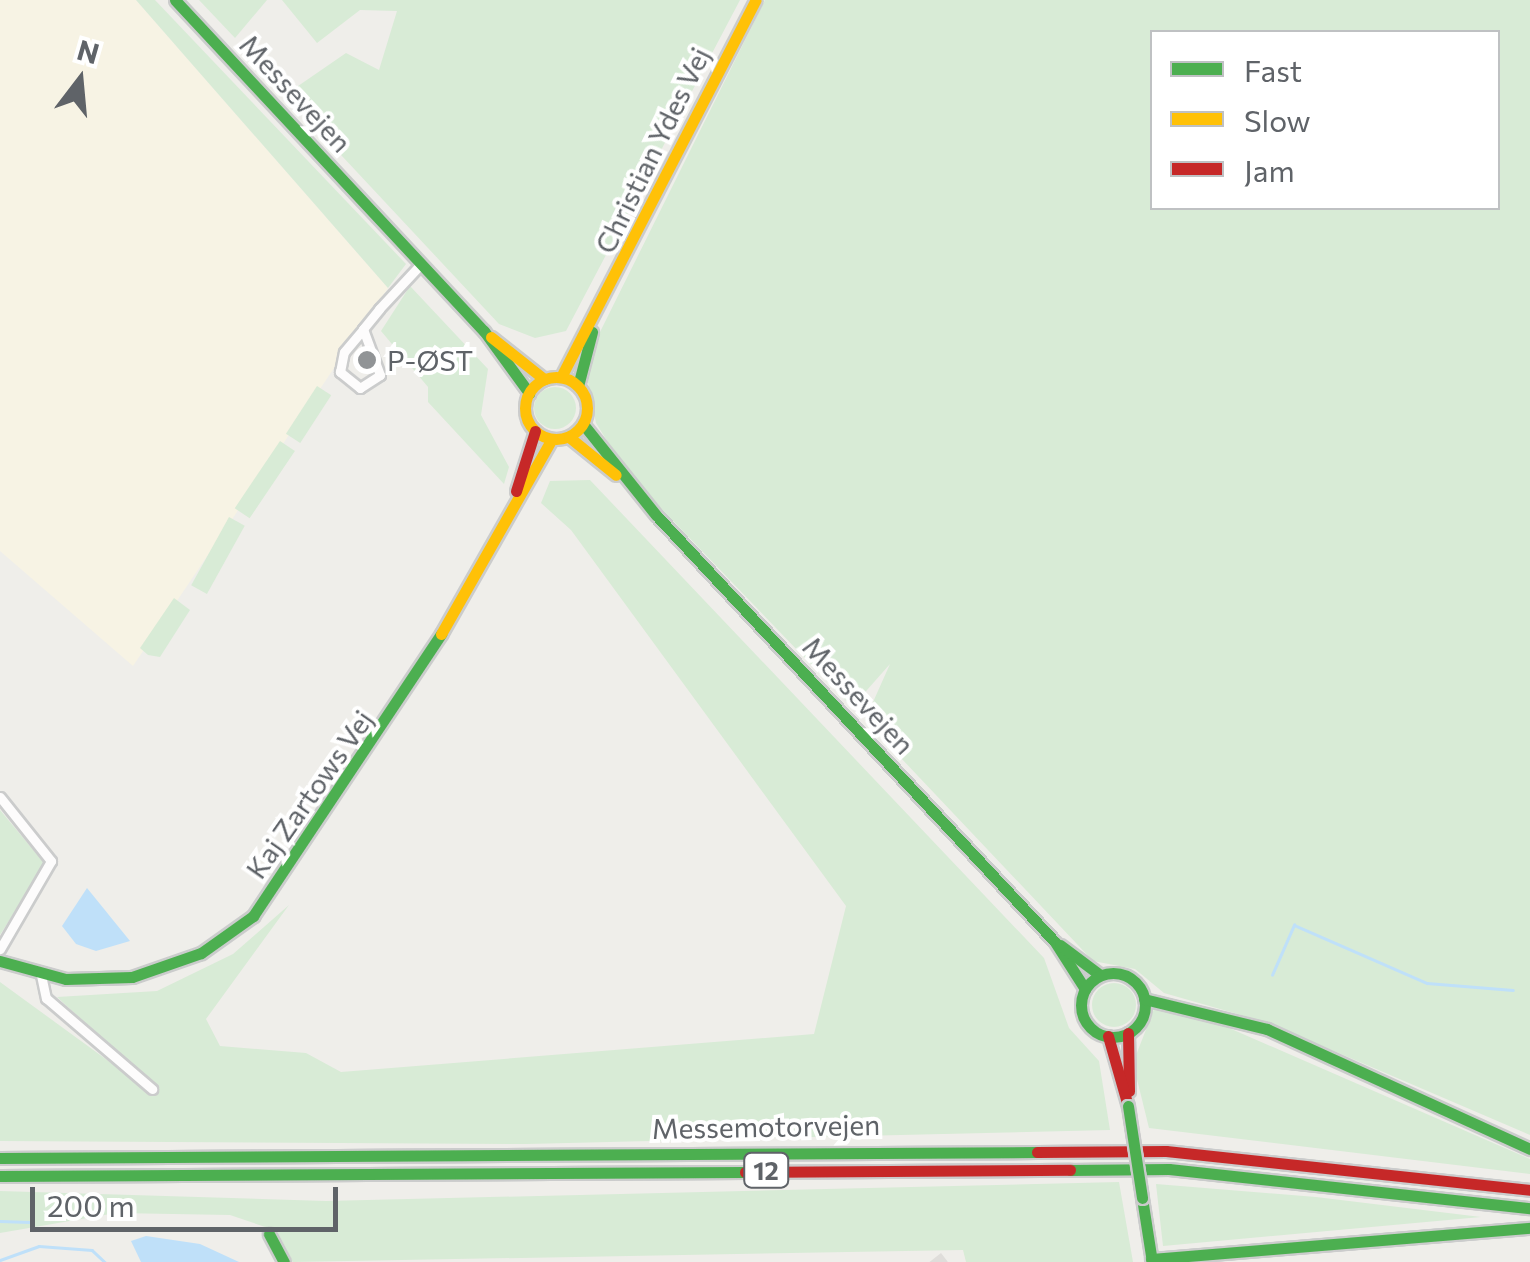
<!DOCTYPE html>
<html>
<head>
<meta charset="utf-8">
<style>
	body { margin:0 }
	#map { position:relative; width:1530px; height:1262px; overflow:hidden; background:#efeeea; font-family:Commissioner,sans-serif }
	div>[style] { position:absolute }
	.commercial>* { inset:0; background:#f7f3e4 }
	.industrial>* { inset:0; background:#dfddda; transform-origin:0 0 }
	.green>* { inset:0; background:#d8ebd6; transform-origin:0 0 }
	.round { border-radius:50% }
	.water>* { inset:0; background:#bfe0f9 }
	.stream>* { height:2.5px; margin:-1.25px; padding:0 1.25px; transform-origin:1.25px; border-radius:1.25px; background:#bfe0f9 }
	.roads { filter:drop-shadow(2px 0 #cbcccc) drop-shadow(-2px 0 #cbcccc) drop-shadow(0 2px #cbcccc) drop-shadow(0 -2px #cbcccc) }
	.street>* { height:9px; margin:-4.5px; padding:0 4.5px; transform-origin:4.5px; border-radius:4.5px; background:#fdfcfc }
	.fast>* { height:11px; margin:-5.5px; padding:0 5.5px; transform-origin:5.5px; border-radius:5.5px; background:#4caf50 }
	.fast>.ring { margin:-5.5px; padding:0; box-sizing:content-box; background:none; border:11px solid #4caf50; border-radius:50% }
	.slow>* { height:11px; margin:-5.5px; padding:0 5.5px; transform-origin:5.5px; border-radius:5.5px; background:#ffc107 }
	.slow>.ring { margin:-5.5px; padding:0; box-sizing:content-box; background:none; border:11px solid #ffc107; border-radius:50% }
	.jam>* { height:11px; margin:-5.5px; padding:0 5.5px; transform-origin:5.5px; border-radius:5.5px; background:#c62828 }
	.bridges { filter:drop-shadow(2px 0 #cacacb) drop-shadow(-2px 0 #cacacb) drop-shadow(0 2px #cacacb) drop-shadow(0 -2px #cacacb) }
	.fast-bridge>* { height:11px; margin:-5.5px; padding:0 5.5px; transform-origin:5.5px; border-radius:5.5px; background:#4caf50 }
	.dots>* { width:28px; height:28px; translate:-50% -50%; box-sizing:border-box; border:5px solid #fff; border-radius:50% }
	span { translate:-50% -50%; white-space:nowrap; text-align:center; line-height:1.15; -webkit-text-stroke:8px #fff; paint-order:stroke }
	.shield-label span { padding:2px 8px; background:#fff; border:2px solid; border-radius:8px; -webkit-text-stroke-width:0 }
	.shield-label { font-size:25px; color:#5f6368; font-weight:700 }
	.street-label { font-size:28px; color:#5f6368 }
	.poi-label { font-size:28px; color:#5f6368 }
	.left { translate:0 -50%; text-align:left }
	.legend { position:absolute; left:1150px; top:30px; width:350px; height:180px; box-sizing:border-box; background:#fff; border:2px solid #bfc1c3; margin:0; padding:12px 18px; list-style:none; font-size:30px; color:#5f6368 }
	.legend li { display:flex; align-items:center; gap:20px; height:50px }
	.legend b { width:50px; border:2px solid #bfc1c3 }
	.north { position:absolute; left:30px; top:30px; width:100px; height:100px; -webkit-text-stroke:8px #fff; paint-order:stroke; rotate:16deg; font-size:28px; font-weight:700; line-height:40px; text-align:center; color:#5f6368 }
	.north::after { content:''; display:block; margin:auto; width:35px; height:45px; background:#5f6368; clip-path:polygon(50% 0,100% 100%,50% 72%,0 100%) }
	.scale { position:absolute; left:30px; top:1187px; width:308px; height:45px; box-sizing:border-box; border:5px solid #5f6368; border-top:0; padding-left:12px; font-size:30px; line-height:35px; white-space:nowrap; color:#5f6368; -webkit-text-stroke:8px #fff; paint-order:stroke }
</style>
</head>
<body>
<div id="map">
	<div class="commercial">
		<i style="clip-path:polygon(0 0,136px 0,388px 288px,133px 666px,0 551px)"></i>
	</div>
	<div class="industrial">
		<i style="left:941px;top:1253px;width:11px;height:446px;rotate:52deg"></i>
	</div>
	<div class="green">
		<i style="clip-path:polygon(136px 0,155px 0,406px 264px,388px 288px)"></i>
		<i style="clip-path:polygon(199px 0,267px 0,235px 38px)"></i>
		<i style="clip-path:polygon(282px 0,740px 0,566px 331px,535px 338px,499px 324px,285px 95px,346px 53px,379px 70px,397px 11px,360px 10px,317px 43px)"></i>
		<i style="clip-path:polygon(evenodd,765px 0,1530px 0,1530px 1135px,1269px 1023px,1164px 993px,1135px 969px,1093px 961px,865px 720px,890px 664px,852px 707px,627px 473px,596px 423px,587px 377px,600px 332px,765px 0,1152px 32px,1498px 32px,1498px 208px,1152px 208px,1152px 32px)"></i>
		<i style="clip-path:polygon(410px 286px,488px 369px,481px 415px,509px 467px,504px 484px,428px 402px,428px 387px,381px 331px)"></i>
		<i style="left:317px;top:386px;width:17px;height:57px;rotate:33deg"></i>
		<i class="round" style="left:534px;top:387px;width:42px;height:42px"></i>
		<i style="left:280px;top:441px;width:18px;height:81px;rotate:34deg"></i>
		<i style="clip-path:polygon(590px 480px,1044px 958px,1069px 1028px,1099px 1061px,1110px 1130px,527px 1144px,0 1141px,0 982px,151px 1092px,157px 1089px,57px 997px,157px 991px,233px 954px,289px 905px,206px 1019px,220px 1046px,306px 1053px,341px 1072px,814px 1034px,846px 906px,571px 530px,541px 503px,550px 481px)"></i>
		<i style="left:229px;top:517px;width:18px;height:78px;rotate:29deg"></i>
		<i style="clip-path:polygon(174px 598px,190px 610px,160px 657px,148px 655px,140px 648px)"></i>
		<i style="clip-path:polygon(0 810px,45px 864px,0 935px)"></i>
		<i class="round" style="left:1092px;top:983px;width:44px;height:44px"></i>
		<i style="clip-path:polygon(1154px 1009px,1213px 1021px,1530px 1159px,1530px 1174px,1149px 1128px,1133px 1063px)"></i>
		<i style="clip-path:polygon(1119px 1182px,1133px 1262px,966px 1262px,963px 1250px,293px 1262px,277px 1231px,230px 1215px,116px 1213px,0 1233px,0 1191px,326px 1201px)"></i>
		<i style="clip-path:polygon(1156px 1184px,1316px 1197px,1481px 1217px,1163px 1246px)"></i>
	</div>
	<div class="water">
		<i style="clip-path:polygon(87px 888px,130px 941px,96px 951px,76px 944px,62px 926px)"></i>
		<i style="clip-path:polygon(146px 1236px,200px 1244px,239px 1262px,141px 1262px,131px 1241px)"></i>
	</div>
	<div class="stream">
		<i style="left:1272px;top:975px;width:55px;rotate:-66.3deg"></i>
		<i style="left:1294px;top:925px;width:145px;rotate:23.6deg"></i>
		<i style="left:1427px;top:983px;width:86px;rotate:4.7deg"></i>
		<i style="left:0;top:1221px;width:29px;rotate:2deg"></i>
		<i style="left:0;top:1260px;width:41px;rotate:-19.7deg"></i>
		<i style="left:39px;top:1246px;width:53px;rotate:4.3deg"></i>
		<i style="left:92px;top:1250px;width:18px;rotate:43deg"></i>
	</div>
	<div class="roads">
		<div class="street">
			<i style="left:363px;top:329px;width:49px;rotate:69.7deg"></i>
			<i style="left:380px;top:375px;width:24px;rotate:147deg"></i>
			<i style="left:360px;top:388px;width:26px;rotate:-141deg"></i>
			<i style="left:340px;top:372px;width:20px;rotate:-79deg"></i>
			<i style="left:344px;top:352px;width:30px;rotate:-50deg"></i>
			<i style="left:363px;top:329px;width:26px;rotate:-51deg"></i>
			<i style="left:379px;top:309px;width:62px;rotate:-47deg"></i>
			<i style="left:0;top:797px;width:82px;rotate:51.4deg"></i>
			<i style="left:51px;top:861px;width:102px;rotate:120.1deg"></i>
			<i style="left:41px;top:975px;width:24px;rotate:78deg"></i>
			<i style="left:46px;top:998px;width:140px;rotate:40.6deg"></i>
		</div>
		<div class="fast">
			<i style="left:175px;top:0;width:453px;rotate:47deg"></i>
			<i style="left:484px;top:331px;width:77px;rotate:54deg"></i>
			<i style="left:578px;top:386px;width:56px;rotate:-75.5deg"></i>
			<i style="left:583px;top:424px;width:117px;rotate:51.3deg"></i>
			<i style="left:656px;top:515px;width:584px;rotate:46.94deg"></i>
			<i style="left:1055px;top:942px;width:56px;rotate:57.4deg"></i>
			<i style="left:1060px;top:945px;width:50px;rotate:36.9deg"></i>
			<i style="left:0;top:961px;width:68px;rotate:15.3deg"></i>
			<i style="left:66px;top:979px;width:66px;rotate:-1.7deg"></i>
			<i style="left:132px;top:977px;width:73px;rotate:-19.2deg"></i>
			<i style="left:201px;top:953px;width:64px;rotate:-35.4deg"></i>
			<i style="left:253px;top:916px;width:339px;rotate:-56.3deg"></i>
			<i class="ring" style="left:1081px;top:973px;width:53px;height:53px"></i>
			<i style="left:1144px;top:999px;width:127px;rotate:13.7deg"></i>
			<i style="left:1267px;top:1029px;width:289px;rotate:24.5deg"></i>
			<i style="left:0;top:1158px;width:1037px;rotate:-0.33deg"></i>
			<i style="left:1070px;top:1170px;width:99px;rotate:-0.6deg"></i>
			<i style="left:1169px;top:1169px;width:363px;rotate:6.2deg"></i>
			<i style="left:0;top:1176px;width:745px;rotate:-0.31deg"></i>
			<i style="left:1142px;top:1198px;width:65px;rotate:81.1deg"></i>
			<i style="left:269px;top:1234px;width:32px;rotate:62deg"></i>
			<i style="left:1151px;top:1259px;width:380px;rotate:-4.7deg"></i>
		</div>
		<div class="slow">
			<i style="left:491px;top:337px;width:68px;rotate:38.4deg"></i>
			<i class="ring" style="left:525px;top:377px;width:51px;height:51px"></i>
			<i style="left:561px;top:377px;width:424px;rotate:-62.7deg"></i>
			<i style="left:569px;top:437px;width:60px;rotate:39deg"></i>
			<i style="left:441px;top:634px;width:224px;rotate:-60.4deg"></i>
		</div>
		<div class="jam">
			<i style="left:516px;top:491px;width:63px;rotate:-72.4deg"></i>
			<i style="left:1128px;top:1033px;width:58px;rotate:89deg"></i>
			<i style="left:1108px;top:1036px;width:73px;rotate:74.1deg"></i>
			<i style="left:1037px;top:1152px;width:129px;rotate:-0.4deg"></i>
			<i style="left:1166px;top:1151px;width:366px;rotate:6.1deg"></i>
			<i style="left:745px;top:1172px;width:325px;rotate:-0.4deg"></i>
		</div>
	</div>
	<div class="bridges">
		<div class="fast-bridge">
			<i style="left:1128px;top:1106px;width:93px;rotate:81.3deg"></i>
		</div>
	</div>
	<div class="dots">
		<i style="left:367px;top:360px;background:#919496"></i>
	</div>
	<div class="shield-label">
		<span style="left:766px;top:1170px">12</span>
	</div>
	<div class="street-label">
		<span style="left:296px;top:93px;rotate:47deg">Messevejen</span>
		<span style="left:652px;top:150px;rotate:-64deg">Christian Ydes Vej</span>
		<span style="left:859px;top:695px;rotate:47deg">Messevejen</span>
		<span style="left:309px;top:794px;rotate:-55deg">Kaj Zartows Vej</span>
		<span style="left:766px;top:1126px;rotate:-1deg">Messemotorvejen</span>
	</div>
	<div class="poi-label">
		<span class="left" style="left:387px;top:360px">P-ØST</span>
	</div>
	<ul class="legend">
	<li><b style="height:12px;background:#4caf50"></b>Fast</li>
	<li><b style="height:12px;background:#ffc107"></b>Slow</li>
	<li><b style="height:12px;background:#c62828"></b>Jam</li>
	</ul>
	<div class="north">N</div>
	<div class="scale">200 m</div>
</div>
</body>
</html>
